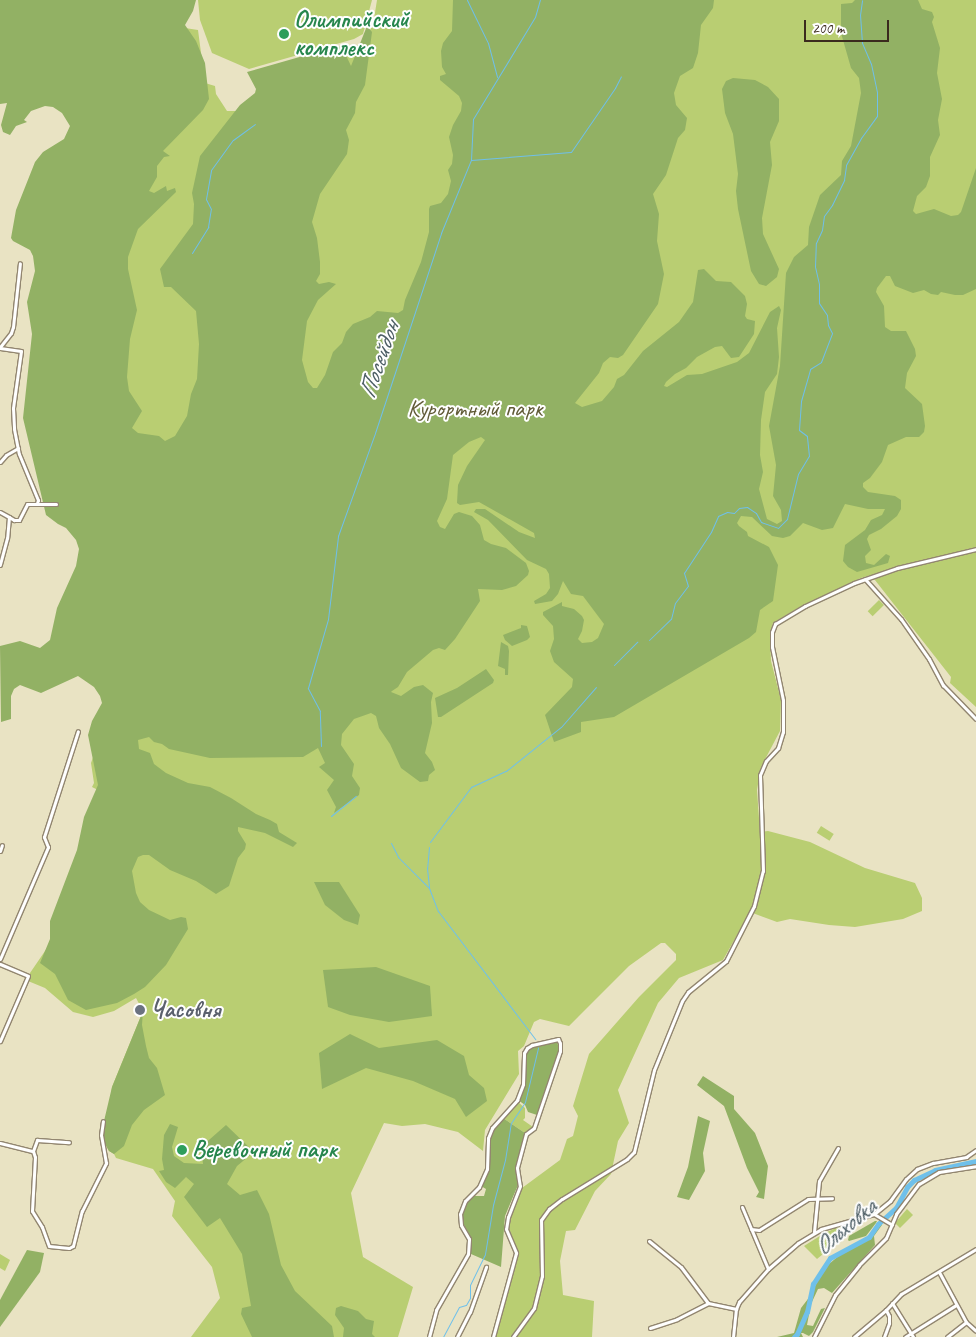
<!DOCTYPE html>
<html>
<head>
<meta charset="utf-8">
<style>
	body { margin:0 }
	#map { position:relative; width:976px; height:1337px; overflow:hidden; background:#e9e3c3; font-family:Caveat,sans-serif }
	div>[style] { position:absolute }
	.green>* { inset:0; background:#b9ce72; transform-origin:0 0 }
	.forest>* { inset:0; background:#92b164 }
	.stream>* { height:1px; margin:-0.5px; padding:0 0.5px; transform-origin:0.5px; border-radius:0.5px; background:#6fc0ea }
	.river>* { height:5px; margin:-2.5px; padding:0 2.5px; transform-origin:2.5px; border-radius:2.5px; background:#6fc0ea }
	.roads { filter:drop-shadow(1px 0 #928670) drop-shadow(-1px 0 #928670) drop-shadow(0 1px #928670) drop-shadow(0 -1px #928670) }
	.minor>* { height:3px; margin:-1.5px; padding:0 1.5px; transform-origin:1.5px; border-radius:1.5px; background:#fff }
	.dots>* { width:14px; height:14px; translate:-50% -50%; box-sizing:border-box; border:2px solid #fff; border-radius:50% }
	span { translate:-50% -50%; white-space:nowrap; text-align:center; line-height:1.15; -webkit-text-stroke:4px #fff; paint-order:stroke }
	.leisure-label { font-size:24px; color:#27864d; font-weight:700 }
	.left { translate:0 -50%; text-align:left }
	.park-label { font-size:24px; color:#615b37 }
	.worship-label { font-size:24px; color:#5b616d; font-weight:700 }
	.water-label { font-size:25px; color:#4d5e65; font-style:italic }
	.scale { position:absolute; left:804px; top:20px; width:85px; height:22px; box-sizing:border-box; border:2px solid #3b2a1e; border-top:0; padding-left:6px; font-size:15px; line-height:18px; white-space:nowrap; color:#3b2a1e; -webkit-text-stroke:4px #fff; paint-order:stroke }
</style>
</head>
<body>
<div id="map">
	<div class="green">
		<i style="clip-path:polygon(198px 0,372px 0,363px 34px,354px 39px,249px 69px,212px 53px,200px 20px)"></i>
		<i style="clip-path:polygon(377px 0,976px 0,976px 707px,950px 683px,951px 677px,871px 575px,861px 578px,800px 607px,773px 623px,770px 637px,771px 661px,781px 700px,780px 731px,761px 767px,757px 790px,760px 832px,768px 831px,810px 842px,865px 868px,915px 883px,922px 898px,922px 911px,903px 919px,855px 927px,829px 925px,790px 919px,777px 922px,750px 912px,723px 960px,679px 978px,658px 1003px,618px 1090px,629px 1123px,618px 1141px,611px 1174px,595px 1191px,575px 1230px,566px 1231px,560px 1261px,563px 1295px,594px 1301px,592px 1337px,496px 1337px,519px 1253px,509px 1229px,510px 1217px,522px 1188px,560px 1160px,567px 1139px,573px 1136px,578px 1116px,573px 1106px,589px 1054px,639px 997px,676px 960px,676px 954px,665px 943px,661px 943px,629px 966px,569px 1026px,540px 1019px,534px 1022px,524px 1046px,518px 1051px,519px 1074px,485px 1130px,483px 1151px,458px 1132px,425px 1124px,402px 1126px,384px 1123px,351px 1193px,363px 1257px,413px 1287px,398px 1337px,191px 1337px,220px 1298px,212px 1267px,172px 1216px,175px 1201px,153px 1169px,116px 1158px,114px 1154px,109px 1151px,104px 1142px,112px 1087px,143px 1011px,136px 998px,114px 1011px,93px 1017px,73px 1012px,45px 988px,28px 981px,30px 973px,58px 932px,102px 792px,92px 787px,94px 783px,91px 763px,108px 714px,112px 241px,185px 28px,198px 30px,205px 83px,215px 86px,216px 94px,227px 111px,244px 111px,268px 76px,344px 53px,363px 42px,373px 25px)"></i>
		<i style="left:879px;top:600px;width:7px;height:16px;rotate:45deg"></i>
		<i style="left:821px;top:826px;width:15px;height:8px;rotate:32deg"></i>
		<i style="clip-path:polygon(518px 1102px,525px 1108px,525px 1118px,523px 1120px,533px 1127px,525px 1133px,503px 1118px)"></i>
		<i style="clip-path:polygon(907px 1209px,913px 1215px,900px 1228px,895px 1223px)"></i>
		<i style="clip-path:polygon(842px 1225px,846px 1235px,817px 1259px,804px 1246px,823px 1234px)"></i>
		<i style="clip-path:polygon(0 1254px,10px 1260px,5px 1271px,0 1268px)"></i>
	</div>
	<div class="forest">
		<i style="clip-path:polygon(0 0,196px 0,193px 11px,185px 25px,196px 41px,205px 63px,209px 99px,203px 110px,163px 151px,170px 156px,164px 157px,157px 166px,157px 177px,149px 191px,154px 193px,166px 186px,167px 191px,175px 188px,176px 192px,138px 229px,128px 257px,128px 269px,137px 310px,130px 339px,127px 377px,129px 391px,142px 411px,132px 428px,138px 433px,159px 436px,165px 441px,175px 436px,187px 416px,191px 394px,197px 379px,199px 344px,196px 311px,171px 287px,164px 287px,160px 269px,193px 224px,194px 204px,192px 193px,200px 156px,240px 105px,255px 93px,256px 89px,247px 72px,338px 46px,342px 47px,351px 66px,367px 26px,372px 32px,365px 85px,356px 102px,355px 113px,346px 130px,349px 140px,347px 154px,320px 194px,312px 222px,317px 238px,320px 262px,320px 274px,316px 281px,319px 284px,329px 282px,336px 284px,318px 300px,307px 321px,302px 360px,308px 382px,313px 388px,317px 388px,325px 375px,333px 352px,342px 343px,346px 332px,353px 324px,370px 317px,377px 311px,398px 313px,403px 310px,405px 300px,421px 262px,429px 232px,429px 209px,430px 206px,441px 203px,448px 194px,451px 181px,448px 170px,452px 164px,453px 155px,449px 137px,453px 125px,461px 111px,462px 103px,459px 96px,440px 80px,440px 76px,446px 74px,442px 67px,441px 51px,443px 43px,452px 31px,453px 0,714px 0,713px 8px,701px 25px,698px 53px,693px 68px,680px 76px,674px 93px,676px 105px,687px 118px,685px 130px,678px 138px,666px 175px,653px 194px,659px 214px,657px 241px,664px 274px,658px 304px,623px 355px,618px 358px,610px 357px,603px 363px,599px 373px,575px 403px,582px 407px,602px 401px,614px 387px,617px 379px,624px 375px,643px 351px,679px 322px,693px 302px,698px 270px,704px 269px,716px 281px,731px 282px,745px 296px,747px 304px,745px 316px,747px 319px,755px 321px,754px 334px,739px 357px,731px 358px,722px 346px,715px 347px,697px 357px,686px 368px,675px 374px,666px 382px,664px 386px,667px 387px,687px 375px,702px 374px,737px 362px,749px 353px,770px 312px,779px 306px,781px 310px,777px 328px,779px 357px,777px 374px,765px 392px,761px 420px,760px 455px,763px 472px,759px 489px,767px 519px,777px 524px,782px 521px,781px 510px,773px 496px,776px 465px,769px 426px,780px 366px,786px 273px,794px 257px,808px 245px,809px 227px,820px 195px,841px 175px,842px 161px,851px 146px,861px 93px,859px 78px,851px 68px,841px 33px,841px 4px,852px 3px,855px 0,918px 0,922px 9px,932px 12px,934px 17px,932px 22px,940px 48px,937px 73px,942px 99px,938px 120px,940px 135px,930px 157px,930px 176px,926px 187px,917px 196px,913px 211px,916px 214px,934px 209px,951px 216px,958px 215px,961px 212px,976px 168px,976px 289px,963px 295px,955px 295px,941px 292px,938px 295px,931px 294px,924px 290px,913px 293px,895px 286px,890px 276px,886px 276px,877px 288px,876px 292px,884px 306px,885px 327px,891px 331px,906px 331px,915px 349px,916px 356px,907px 373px,905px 388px,922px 404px,925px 426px,924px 432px,919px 437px,906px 437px,888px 445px,882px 462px,870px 478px,863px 483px,863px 487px,868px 492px,895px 496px,901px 500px,901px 509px,897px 516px,881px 529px,869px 535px,867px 539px,871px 550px,865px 556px,866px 563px,874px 565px,886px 554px,890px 556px,888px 563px,857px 572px,848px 567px,843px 561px,845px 545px,865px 530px,871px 520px,882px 515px,885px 509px,868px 509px,845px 504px,833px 528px,822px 530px,803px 523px,790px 536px,783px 538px,772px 536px,752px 517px,741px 516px,737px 523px,739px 526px,747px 532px,748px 536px,769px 547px,778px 565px,773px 601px,760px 610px,756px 632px,749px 638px,614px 717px,581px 722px,581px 732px,554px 742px,545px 715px,572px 687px,573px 679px,554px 662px,550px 651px,554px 639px,553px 626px,543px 615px,543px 612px,562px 602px,562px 606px,574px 609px,582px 616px,584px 620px,582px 631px,578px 639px,582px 643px,592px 642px,598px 638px,604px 624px,583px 596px,571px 594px,563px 581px,558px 594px,552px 601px,535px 604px,534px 601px,546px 594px,550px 588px,549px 574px,546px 569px,527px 560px,488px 520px,474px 512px,476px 509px,485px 509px,519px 532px,535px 538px,534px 533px,479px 502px,460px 505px,457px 503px,458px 485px,467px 466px,485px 440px,481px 437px,469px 442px,453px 455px,447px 499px,437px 521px,440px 527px,445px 529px,454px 514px,459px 512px,472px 516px,480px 525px,484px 540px,491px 544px,506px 548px,526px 563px,529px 571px,528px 575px,516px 586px,502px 590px,478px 589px,480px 601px,455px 639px,445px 650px,439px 648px,433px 650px,407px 672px,398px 687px,392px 691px,391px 692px,401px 696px,414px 687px,423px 685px,433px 693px,431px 702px,432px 723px,425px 753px,432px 762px,435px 770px,429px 775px,428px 781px,420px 782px,401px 768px,390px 744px,379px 728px,376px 716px,371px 713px,354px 719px,342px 734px,341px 745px,354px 764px,352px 776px,360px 788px,359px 795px,334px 813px,336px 807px,327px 790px,334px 780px,319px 767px,325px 763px,318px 748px,303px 757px,210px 758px,169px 749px,162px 744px,154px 742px,149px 737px,138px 740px,139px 749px,150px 753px,154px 764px,166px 773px,188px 783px,210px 787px,231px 798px,256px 814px,270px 820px,277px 824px,279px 832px,297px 843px,293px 847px,265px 833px,238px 827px,238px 831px,246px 844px,245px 849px,238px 858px,229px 886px,216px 894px,196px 881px,170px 870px,149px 855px,143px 855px,138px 857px,132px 871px,136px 893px,140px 902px,149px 910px,170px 920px,181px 917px,186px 918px,188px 929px,166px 965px,145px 987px,134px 994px,117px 1003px,86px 1010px,68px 1000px,55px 974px,40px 963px,50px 939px,50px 921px,77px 850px,84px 817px,98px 785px,88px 735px,92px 721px,102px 703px,100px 696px,94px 687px,78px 676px,41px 693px,20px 685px,14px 689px,11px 696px,11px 719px,1px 722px,0 646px,20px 641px,40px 648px,50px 640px,57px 608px,76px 566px,79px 549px,76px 540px,66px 528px,58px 524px,46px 515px,23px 418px,32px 334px,27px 302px,35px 271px,33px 256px,30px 250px,13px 241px,11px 238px,16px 210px,35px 162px,43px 152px,64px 139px,70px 126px,62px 113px,53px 107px,45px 106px,31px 111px,24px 120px,27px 122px,16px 126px,10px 135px,3px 132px,1px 125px,7px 103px,0 104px)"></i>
		<i style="clip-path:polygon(733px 78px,755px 80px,768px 87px,779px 99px,779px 121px,770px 142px,772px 165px,762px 218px,763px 234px,779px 269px,777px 277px,766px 286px,759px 284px,751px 271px,738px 209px,736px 191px,738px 174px,733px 134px,725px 113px,722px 89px,726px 81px)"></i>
		<i style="clip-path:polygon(521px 625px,527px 626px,530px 637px,527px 640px,512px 646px,505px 640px,503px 635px,521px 628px)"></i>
		<i style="clip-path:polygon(501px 642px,508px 646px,509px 651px,508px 675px,505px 675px,505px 669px,498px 666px)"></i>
		<i style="clip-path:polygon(486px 669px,494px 680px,493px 683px,441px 717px,438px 717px,435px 698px,457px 688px)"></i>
		<i style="clip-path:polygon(314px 882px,339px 882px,360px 915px,358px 925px,344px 920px,325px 905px)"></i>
		<i style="clip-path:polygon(376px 967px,430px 986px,432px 1016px,389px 1022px,350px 1015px,328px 1007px,323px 970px)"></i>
		<i style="clip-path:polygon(143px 1011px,142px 1025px,146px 1046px,149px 1058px,157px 1068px,165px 1095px,144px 1110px,132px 1125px,124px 1146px,114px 1154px,109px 1151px,104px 1142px,104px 1121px,112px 1087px)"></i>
		<i style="clip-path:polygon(350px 1034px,379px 1048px,437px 1040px,464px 1056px,469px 1075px,484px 1088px,487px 1101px,466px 1117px,455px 1099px,413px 1081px,366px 1068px,322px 1089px,319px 1053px)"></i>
		<i style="clip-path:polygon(557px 1040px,559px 1051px,537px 1115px,528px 1112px,525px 1105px,518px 1100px,524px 1085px,526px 1053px,533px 1046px)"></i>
		<i style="clip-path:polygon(703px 1076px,734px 1096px,734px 1109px,755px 1133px,768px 1166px,764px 1199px,756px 1197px,759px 1192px,747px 1168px,724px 1106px,697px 1085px)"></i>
		<i style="clip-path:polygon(698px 1116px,710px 1121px,703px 1153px,705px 1171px,689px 1200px,677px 1197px,688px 1167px)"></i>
		<i style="clip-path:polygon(503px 1118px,525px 1133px,516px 1169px,518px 1185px,505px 1216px,501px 1267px,471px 1254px,470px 1236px,463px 1223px,463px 1212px,467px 1203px,474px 1196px,484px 1196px,486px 1189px,481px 1186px,488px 1169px,489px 1138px,493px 1128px)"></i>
		<i style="clip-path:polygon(170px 1124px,178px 1127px,172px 1147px,174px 1156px,184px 1163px,203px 1164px,201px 1147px,226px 1125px,254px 1152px,237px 1166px,227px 1184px,240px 1195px,257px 1190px,269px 1214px,281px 1265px,295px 1291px,332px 1326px,334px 1337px,252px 1337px,241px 1314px,242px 1308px,251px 1306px,242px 1254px,220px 1218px,207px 1227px,184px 1197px,194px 1184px,186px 1177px,175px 1188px,166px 1182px,159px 1171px,164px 1170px,162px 1159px,164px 1135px)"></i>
		<i style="clip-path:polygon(875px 1221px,877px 1221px,876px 1223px,866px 1236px,849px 1241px,848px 1240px,849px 1236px)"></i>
		<i style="clip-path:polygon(881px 1223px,882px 1225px,874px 1236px,875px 1245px,832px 1293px,824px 1288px,818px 1289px,811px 1304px,807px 1325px,813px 1326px,821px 1309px,825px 1308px,813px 1332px,809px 1336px,803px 1333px,801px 1333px,803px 1337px,777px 1337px,794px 1333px,801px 1308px,811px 1295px,822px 1270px,842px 1253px,869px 1239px)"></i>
		<i style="clip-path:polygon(27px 1250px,44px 1253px,40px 1272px,0 1327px,0 1300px)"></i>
		<i style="clip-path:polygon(341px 1306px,358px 1311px,366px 1319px,374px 1321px,372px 1334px,375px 1337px,343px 1337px,344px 1328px,335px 1315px,336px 1308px)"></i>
	</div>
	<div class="stream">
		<i style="left:467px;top:0;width:48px;rotate:64deg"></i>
		<i style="left:488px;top:43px;width:35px;rotate:75deg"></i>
		<i style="left:471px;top:160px;width:100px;rotate:-4.6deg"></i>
		<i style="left:571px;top:152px;width:78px;rotate:-55.5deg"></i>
		<i style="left:615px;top:88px;width:13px;rotate:-63deg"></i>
		<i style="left:192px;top:253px;width:31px;rotate:-58deg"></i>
		<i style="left:208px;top:227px;width:18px;rotate:-81deg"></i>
		<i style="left:211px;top:209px;width:11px;rotate:-117deg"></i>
		<i style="left:206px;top:199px;width:29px;rotate:-80deg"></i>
		<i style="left:211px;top:170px;width:37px;rotate:-54deg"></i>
		<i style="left:233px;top:140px;width:27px;rotate:-36deg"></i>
		<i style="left:649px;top:640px;width:30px;rotate:-44deg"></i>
		<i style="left:671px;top:619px;width:16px;rotate:-76deg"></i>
		<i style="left:675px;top:603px;width:21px;rotate:-53deg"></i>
		<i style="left:688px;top:586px;width:14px;rotate:-107deg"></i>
		<i style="left:684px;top:573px;width:49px;rotate:-56.6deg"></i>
		<i style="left:711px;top:532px;width:17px;rotate:-66deg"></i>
		<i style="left:718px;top:516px;width:10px;rotate:-24deg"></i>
		<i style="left:727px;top:512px;width:7px;rotate:8deg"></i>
		<i style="left:734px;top:513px;width:7px;rotate:-45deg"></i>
		<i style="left:739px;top:508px;width:8px;rotate:-7deg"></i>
		<i style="left:747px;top:507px;width:11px;rotate:34deg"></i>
		<i style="left:756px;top:513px;width:10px;rotate:61deg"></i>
		<i style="left:761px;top:522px;width:18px;rotate:19deg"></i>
		<i style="left:778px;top:528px;width:13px;rotate:-45deg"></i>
		<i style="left:787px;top:519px;width:46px;rotate:-76.3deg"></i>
		<i style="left:798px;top:474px;width:21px;rotate:-59deg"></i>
		<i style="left:809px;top:456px;width:20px;rotate:-96deg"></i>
		<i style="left:807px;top:436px;width:10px;rotate:-143deg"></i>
		<i style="left:799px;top:430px;width:29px;rotate:-86deg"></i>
		<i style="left:801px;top:401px;width:33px;rotate:-74deg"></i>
		<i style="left:810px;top:369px;width:13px;rotate:-32deg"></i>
		<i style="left:821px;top:362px;width:31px;rotate:-69deg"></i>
		<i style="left:832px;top:333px;width:9px;rotate:-117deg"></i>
		<i style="left:828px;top:325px;width:10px;rotate:-96deg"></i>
		<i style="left:827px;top:315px;width:14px;rotate:-124deg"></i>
		<i style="left:819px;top:303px;width:19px;rotate:-90deg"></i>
		<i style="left:819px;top:284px;width:17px;rotate:-103deg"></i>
		<i style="left:815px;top:267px;width:24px;rotate:-88deg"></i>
		<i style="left:816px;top:243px;width:14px;rotate:-65deg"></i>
		<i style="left:822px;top:230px;width:14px;rotate:-82deg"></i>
		<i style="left:824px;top:216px;width:14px;rotate:-54deg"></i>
		<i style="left:832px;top:205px;width:28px;rotate:-64deg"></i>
		<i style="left:844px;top:180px;width:15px;rotate:-82deg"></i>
		<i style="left:846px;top:165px;width:31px;rotate:-61deg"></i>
		<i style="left:861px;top:138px;width:27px;rotate:-54deg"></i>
		<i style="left:877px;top:116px;width:24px;rotate:-90deg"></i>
		<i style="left:877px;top:92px;width:29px;rotate:-102deg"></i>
		<i style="left:871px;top:64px;width:23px;rotate:-113deg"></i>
		<i style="left:862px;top:43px;width:28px;rotate:-94deg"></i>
		<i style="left:860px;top:15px;width:15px;rotate:-82deg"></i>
		<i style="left:614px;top:665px;width:33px;rotate:-45deg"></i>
		<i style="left:321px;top:746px;width:35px;rotate:-92deg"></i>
		<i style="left:320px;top:711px;width:26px;rotate:-118deg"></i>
		<i style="left:308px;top:688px;width:72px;rotate:-73.8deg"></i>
		<i style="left:328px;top:619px;width:84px;rotate:-83.1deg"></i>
		<i style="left:338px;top:536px;width:109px;rotate:-70.2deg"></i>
		<i style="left:375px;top:433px;width:211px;rotate:-71.7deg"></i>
		<i style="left:441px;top:233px;width:79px;rotate:-67.7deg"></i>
		<i style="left:471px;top:160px;width:41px;rotate:-87.2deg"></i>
		<i style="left:473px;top:119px;width:119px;rotate:-58.7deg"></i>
		<i style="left:535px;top:17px;width:18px;rotate:-74deg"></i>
		<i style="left:331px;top:816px;width:32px;rotate:-39deg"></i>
		<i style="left:430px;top:842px;width:69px;rotate:-53.3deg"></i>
		<i style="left:471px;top:787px;width:38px;rotate:-25deg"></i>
		<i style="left:506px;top:771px;width:70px;rotate:-38.7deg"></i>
		<i style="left:561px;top:727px;width:53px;rotate:-48.8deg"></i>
		<i style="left:391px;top:843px;width:16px;rotate:63deg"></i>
		<i style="left:398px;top:857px;width:44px;rotate:45deg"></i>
		<i style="left:429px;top:847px;width:21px;rotate:95deg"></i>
		<i style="left:427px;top:868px;width:20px;rotate:84deg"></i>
		<i style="left:429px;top:888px;width:25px;rotate:69deg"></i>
		<i style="left:438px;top:911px;width:161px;rotate:52.8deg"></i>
		<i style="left:443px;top:1337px;width:34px;rotate:-62deg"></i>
		<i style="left:459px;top:1307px;width:7px;rotate:-16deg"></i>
		<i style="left:466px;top:1305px;width:8px;rotate:-60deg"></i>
		<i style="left:470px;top:1298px;width:13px;rotate:-90deg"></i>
		<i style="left:470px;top:1285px;width:34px;rotate:-64deg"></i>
		<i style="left:485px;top:1254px;width:50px;rotate:-80.7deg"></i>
		<i style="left:493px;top:1205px;width:47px;rotate:-75.1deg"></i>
		<i style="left:505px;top:1160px;width:37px;rotate:-81deg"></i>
		<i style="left:511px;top:1123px;width:25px;rotate:-56deg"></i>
		<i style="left:525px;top:1102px;width:56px;rotate:-76.5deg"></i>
	</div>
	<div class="river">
		<i style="left:794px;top:1337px;width:4px;rotate:-45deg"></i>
		<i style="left:797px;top:1334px;width:24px;rotate:-66deg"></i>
		<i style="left:807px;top:1312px;width:29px;rotate:-78deg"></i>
		<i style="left:813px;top:1284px;width:31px;rotate:-57deg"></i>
		<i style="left:830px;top:1258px;width:44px;rotate:-28.3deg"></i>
		<i style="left:869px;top:1237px;width:16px;rotate:-55deg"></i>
		<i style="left:878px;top:1224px;width:24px;rotate:-42deg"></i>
		<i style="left:896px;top:1208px;width:24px;rotate:-62deg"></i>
		<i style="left:907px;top:1187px;width:10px;rotate:-45deg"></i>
		<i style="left:914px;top:1180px;width:23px;rotate:-25deg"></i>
		<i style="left:935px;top:1170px;width:42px;rotate:-12.4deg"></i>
	</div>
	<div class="roads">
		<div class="minor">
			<i style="left:0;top:347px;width:18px;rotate:-52deg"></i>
			<i style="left:11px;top:333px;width:6px;rotate:-72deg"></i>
			<i style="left:13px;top:327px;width:64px;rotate:-83.8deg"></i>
			<i style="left:0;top:348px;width:21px;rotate:8deg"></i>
			<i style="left:21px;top:351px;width:58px;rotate:98deg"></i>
			<i style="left:13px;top:408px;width:21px;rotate:87deg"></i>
			<i style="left:14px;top:429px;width:25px;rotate:79deg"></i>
			<i style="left:19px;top:454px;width:50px;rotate:67.6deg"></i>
			<i style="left:38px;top:500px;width:3px;rotate:108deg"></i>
			<i style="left:0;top:462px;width:9px;rotate:-49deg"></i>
			<i style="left:6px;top:455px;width:14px;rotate:-30deg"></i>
			<i style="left:0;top:512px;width:10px;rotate:29deg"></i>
			<i style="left:9px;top:517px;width:21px;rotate:95deg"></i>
			<i style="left:7px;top:538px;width:28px;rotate:105deg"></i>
			<i style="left:9px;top:517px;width:6px;rotate:31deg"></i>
			<i style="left:14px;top:520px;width:5px"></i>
			<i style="left:19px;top:520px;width:18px;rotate:-63deg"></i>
			<i style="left:27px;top:504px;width:29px"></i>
			<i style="left:865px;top:579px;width:54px;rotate:48deg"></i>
			<i style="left:901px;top:619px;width:49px;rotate:55deg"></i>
			<i style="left:929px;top:659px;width:30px;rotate:62deg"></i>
			<i style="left:943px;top:685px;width:47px;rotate:45.9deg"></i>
			<i style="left:0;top:851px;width:6px;rotate:-72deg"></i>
			<i style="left:0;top:959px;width:122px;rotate:-66.8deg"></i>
			<i style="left:48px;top:847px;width:11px;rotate:-112deg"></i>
			<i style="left:44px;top:837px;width:111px;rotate:-72.2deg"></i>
			<i style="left:0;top:964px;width:30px;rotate:23deg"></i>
			<i style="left:28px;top:976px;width:71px;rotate:113.3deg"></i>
			<i style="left:0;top:1143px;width:34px;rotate:14deg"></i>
			<i style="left:33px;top:1151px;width:6px;rotate:72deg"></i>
			<i style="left:35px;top:1157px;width:54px;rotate:93.2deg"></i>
			<i style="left:32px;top:1211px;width:19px;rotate:58deg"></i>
			<i style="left:42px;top:1227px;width:20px;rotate:70deg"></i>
			<i style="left:49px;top:1246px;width:20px;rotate:6deg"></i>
			<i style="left:69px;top:1248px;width:4px;rotate:-27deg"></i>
			<i style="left:73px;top:1246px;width:36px;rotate:-76deg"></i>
			<i style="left:82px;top:1211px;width:54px;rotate:-63.4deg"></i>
			<i style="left:106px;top:1163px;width:28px;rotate:-100deg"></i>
			<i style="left:101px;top:1135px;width:14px;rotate:-82deg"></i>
			<i style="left:33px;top:1151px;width:12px;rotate:-70deg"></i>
			<i style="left:37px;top:1140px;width:32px;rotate:4deg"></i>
			<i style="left:742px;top:1207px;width:67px;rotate:67.2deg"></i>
			<i style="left:874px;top:1214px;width:21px;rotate:31deg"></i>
			<i style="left:751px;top:1229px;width:8px;rotate:7deg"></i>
			<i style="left:759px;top:1230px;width:58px;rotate:-32.3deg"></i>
			<i style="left:808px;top:1199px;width:24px;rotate:-2deg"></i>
			<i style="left:814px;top:1232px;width:51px;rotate:-84.4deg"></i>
			<i style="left:819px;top:1181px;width:38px;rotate:-60deg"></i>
			<i style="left:649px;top:1241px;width:41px;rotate:39.1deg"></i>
			<i style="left:681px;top:1267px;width:45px;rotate:53.1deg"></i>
			<i style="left:939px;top:1272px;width:57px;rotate:61.6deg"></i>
			<i style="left:966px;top:1322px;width:13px;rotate:42deg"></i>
			<i style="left:892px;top:1303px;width:40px;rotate:58deg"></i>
			<i style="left:650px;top:1328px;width:28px;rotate:-18deg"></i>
			<i style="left:677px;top:1319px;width:35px;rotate:-27deg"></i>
			<i style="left:708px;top:1303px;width:29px;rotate:12deg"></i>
			<i style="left:429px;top:1337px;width:28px;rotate:-75deg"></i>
			<i style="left:436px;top:1310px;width:64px;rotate:-60.3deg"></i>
			<i style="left:468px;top:1254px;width:15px;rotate:-86deg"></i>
			<i style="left:469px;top:1239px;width:16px;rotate:-120deg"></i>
			<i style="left:461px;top:1225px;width:11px;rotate:-95deg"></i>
			<i style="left:460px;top:1214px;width:14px;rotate:-69deg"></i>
			<i style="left:465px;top:1201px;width:20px;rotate:-45deg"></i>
			<i style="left:479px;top:1187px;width:20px;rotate:-66deg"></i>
			<i style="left:487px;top:1169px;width:31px;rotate:-88deg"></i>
			<i style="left:488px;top:1138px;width:11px;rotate:-68deg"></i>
			<i style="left:492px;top:1128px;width:38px;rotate:-48deg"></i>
			<i style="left:517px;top:1100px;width:17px;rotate:-69deg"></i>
			<i style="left:523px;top:1084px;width:31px;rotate:-88deg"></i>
			<i style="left:524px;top:1053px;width:6px;rotate:-59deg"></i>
			<i style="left:527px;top:1048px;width:6px;rotate:-31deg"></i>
			<i style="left:532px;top:1045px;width:27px;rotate:-13deg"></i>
			<i style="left:558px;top:1039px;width:4px;rotate:63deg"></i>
			<i style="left:560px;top:1043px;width:8px;rotate:90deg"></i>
			<i style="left:560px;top:1051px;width:81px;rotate:108.7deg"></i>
			<i style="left:534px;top:1128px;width:10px;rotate:143deg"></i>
			<i style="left:526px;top:1134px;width:35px;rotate:105deg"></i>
			<i style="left:517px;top:1168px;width:18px;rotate:81deg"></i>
			<i style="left:520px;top:1186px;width:33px;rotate:111deg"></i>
			<i style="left:508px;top:1217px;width:12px;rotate:99deg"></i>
			<i style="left:506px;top:1229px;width:26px;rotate:67deg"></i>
			<i style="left:516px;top:1253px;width:87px;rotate:105.3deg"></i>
			<i style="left:457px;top:1337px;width:28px;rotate:-63deg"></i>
			<i style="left:470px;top:1312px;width:48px;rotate:-70.4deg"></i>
			<i style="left:513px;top:1337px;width:36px;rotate:-54deg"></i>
			<i style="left:534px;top:1308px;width:33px;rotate:-76deg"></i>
			<i style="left:542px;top:1276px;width:56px;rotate:-91deg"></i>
			<i style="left:541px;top:1220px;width:14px;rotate:-54deg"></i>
			<i style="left:549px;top:1209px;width:16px;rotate:-38deg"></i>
			<i style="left:562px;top:1199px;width:76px;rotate:-31.6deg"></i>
			<i style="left:627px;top:1159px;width:10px;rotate:-45deg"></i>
			<i style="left:634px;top:1152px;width:84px;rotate:-76.3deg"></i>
			<i style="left:654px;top:1070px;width:74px;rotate:-67.9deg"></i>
			<i style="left:682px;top:1001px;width:11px;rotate:-56deg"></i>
			<i style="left:688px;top:992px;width:49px;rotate:-39.2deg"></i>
			<i style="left:726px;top:961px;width:62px;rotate:-63deg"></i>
			<i style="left:754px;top:906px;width:36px;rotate:-76deg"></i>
			<i style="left:763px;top:871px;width:96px;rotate:-91.8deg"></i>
			<i style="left:760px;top:775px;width:15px;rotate:-67deg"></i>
			<i style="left:766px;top:761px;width:18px;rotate:-47deg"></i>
			<i style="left:778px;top:748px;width:17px;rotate:-73deg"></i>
			<i style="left:783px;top:732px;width:32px;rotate:-90deg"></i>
			<i style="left:783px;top:700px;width:54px;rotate:-101.7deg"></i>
			<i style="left:772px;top:647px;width:15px;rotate:-90deg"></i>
			<i style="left:772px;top:632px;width:9px;rotate:-69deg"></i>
			<i style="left:775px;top:624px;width:35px;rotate:-31deg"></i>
			<i style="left:805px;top:606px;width:54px;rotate:-25.1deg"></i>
			<i style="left:854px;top:583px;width:46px;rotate:-19.2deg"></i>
			<i style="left:897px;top:568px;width:81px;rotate:-13.5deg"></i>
			<i style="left:733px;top:1337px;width:28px;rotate:-84deg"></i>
			<i style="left:736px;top:1309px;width:8px;rotate:-67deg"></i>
			<i style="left:739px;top:1302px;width:44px;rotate:-48.7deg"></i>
			<i style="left:768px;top:1269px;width:40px;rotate:-41deg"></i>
			<i style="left:798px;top:1243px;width:27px;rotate:-31deg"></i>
			<i style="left:821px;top:1229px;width:55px;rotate:-15.8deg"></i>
			<i style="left:874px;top:1214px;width:21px;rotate:-39deg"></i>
			<i style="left:890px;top:1201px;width:27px;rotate:-54deg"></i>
			<i style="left:906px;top:1179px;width:15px;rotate:-42deg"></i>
			<i style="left:917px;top:1169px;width:17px;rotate:-21deg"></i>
			<i style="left:933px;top:1163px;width:34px;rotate:-10deg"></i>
			<i style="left:966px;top:1157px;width:12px;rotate:-35deg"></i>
			<i style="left:814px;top:1337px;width:47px;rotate:-63.4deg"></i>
			<i style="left:835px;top:1295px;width:38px;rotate:-51deg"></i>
			<i style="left:859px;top:1265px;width:38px;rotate:-45deg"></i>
			<i style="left:886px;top:1238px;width:26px;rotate:-67deg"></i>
			<i style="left:896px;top:1214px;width:38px;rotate:-53deg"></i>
			<i style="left:919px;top:1184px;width:23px;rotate:-31deg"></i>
			<i style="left:939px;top:1172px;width:37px;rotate:-9deg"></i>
			<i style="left:854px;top:1337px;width:42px;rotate:-40.2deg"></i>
			<i style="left:884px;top:1337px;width:15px;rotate:-70deg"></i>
			<i style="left:889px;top:1323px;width:7px;rotate:-90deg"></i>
			<i style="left:889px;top:1316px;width:7px;rotate:-117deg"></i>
			<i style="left:886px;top:1310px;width:22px;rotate:-47deg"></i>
			<i style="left:901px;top:1294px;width:87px;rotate:-31deg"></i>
			<i style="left:905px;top:1337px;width:60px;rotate:-32.1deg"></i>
			<i style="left:947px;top:1337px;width:24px;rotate:-38deg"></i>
		</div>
	</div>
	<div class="dots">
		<i style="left:284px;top:34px;background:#2e9e5b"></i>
		<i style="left:140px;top:1010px;background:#6b7280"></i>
		<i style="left:182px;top:1150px;background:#2e9e5b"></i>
	</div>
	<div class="leisure-label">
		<span class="left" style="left:294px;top:34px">Олимпийский<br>комплекс</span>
		<span class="left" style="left:192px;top:1150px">Веревочный парк</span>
	</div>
	<div class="park-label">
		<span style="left:475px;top:409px">Курортный парк</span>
	</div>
	<div class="worship-label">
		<span class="left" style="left:150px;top:1010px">Часовня</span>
	</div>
	<div class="water-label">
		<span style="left:379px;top:360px;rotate:-71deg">Посейдон</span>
		<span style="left:845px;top:1227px;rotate:-40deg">Ольховка</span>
	</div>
	<div class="scale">200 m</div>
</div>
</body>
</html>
